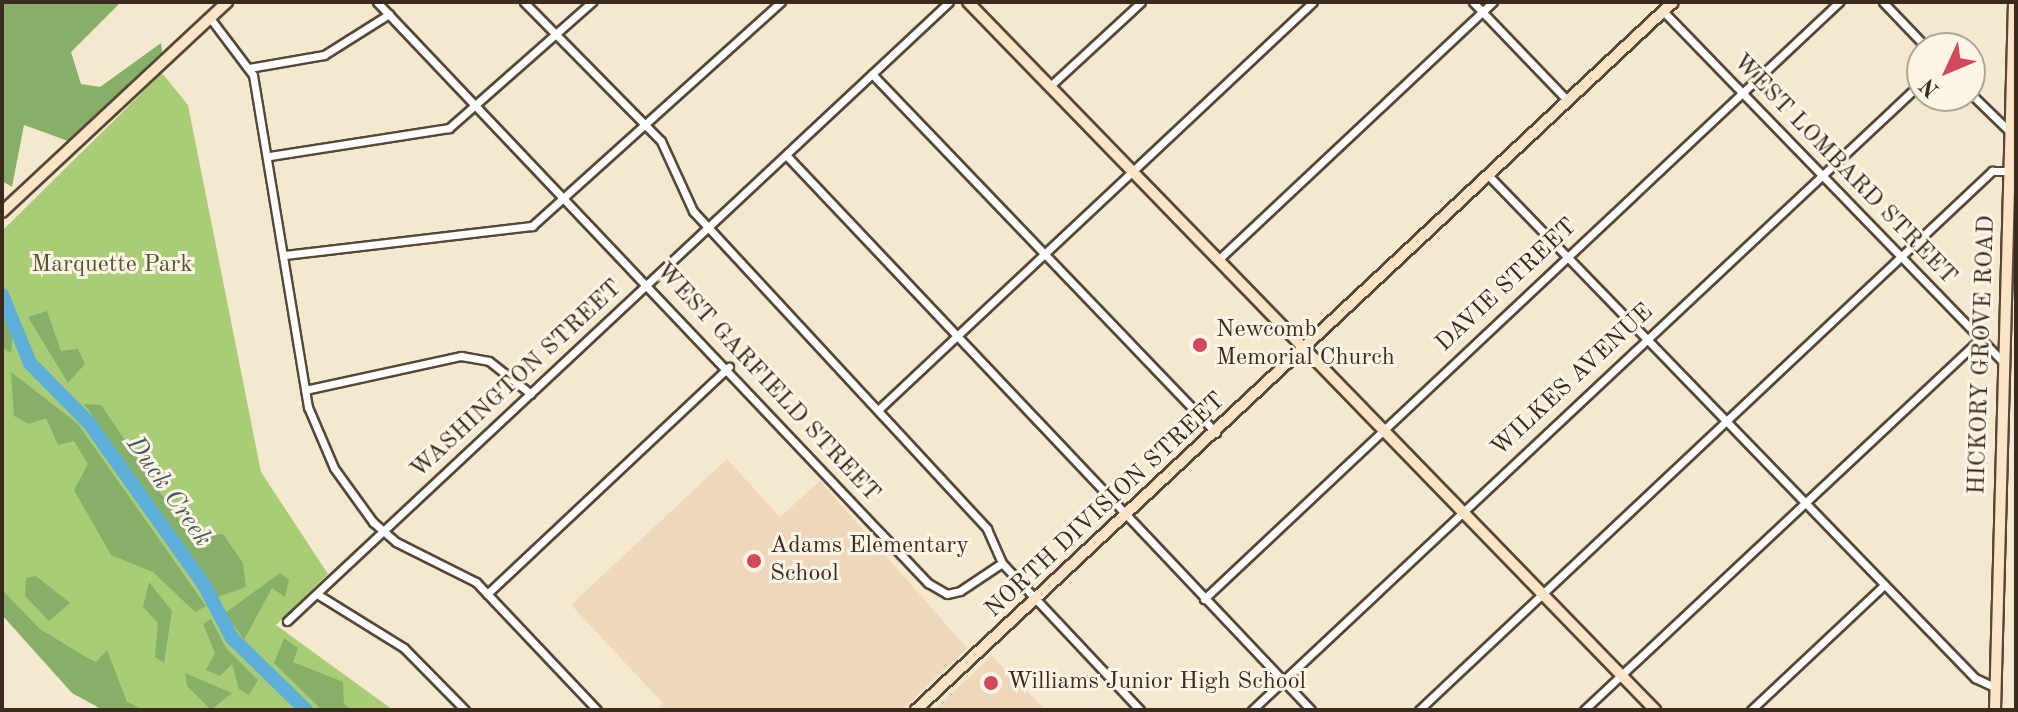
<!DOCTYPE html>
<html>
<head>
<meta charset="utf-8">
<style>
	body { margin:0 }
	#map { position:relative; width:2018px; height:712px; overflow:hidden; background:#f4e9ce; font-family:"Old Standard TT",serif }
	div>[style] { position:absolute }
	.built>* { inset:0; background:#eed7bb }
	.green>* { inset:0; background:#a9cd76 }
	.forest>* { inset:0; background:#86b067 }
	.river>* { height:14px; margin:-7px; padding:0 7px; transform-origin:7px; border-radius:7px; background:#5daed8 }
	.roads { filter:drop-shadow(2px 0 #574738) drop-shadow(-2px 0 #574738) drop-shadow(0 2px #574738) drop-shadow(0 -2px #574738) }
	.street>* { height:7px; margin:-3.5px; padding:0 3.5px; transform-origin:3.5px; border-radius:3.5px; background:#fff }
	.secondary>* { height:10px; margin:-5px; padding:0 5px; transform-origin:5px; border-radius:5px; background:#fee4c6 }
	.dots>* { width:22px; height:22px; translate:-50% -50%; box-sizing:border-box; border:4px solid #fcf5e5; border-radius:50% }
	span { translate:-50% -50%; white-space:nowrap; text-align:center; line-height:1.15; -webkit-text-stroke:6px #fcf5e5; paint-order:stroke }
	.street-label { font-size:24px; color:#3b2a1e }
	.park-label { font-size:24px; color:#565334 }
	.poi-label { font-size:24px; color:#3b2a1e }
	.left { translate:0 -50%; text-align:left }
	.water-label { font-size:26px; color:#47585f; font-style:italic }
	.frame { position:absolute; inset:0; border:4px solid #3b2a1e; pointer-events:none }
	.north { position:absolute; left:1906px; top:32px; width:80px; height:80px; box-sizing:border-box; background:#fcf5e5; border:2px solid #afa495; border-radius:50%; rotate:226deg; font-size:22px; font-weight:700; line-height:32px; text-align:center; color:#3b2a1e }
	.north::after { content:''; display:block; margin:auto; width:28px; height:36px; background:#d1495b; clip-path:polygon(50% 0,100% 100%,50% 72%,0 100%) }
</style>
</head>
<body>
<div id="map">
	<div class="built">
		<i style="clip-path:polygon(727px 459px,780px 517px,820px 481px,967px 648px,902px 710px,657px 710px,663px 703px,571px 605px)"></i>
		<i style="clip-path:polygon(992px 656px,1046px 710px,934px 710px)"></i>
	</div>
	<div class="green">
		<i style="clip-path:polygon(162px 73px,188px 105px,261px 472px,328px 574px,276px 625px,393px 710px,100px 710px,2px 610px,2px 231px)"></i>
	</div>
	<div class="forest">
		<i style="clip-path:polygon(2px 2px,121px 2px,71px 52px,81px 84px,100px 87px,161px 43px,162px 52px,68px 141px,24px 125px,12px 187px,2px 181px)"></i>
		<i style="clip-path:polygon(2px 304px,13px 331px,11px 353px,2px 347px)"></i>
		<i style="clip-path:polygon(47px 311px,61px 351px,78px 349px,85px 364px,68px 383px,28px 317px)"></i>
		<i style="clip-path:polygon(11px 372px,78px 424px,206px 606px,195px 612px,153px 572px,111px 555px,74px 490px,88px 464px,74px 441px,58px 445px,46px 418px,29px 424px,14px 416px)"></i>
		<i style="clip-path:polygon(84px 404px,101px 405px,190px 536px,223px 534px,243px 563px,246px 587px,218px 597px)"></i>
		<i style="clip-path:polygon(280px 573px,289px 580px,285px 597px,272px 588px,244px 640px,225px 613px)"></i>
		<i style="clip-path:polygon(36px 576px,70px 603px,49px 621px,25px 596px,26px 578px)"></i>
		<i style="clip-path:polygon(149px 582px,172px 611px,164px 663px,155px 657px,158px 623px,143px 607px)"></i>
		<i style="clip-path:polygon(2px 590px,40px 629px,86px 657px,96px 662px,107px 650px,127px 702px,144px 710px,103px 710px,72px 693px,2px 615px)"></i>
		<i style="clip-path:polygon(211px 619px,226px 648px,258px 680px,249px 695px,239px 689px,232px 664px,220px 676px,206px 670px,215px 653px,203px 624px)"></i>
		<i style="clip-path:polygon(284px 638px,298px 648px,293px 662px,343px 682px,344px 704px,352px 710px,322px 710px,274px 663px)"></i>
		<i style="clip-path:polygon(185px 673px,232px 693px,211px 710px,187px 686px)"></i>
	</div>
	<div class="river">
		<i style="left:2px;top:295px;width:74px;rotate:67.6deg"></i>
		<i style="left:30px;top:363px;width:84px;rotate:45.5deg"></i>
		<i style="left:89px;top:423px;width:199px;rotate:54.6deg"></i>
		<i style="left:204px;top:585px;width:60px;rotate:62.2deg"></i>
		<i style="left:232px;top:638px;width:103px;rotate:44.2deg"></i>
	</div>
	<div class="roads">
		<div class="street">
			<i style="left:377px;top:2px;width:801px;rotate:46.52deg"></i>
			<i style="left:928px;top:583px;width:22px;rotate:30deg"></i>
			<i style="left:947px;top:594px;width:13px;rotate:-13deg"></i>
			<i style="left:960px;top:591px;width:50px;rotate:-33.7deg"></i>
			<i style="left:524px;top:2px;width:195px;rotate:45.4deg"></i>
			<i style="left:661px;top:141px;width:77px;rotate:65.4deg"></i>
			<i style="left:693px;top:211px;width:433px;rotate:47.2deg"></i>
			<i style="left:987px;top:529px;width:37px;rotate:66deg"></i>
			<i style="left:1002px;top:563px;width:202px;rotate:46.8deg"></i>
			<i style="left:1473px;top:2px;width:137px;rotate:46.2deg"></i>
			<i style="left:1883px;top:2px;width:64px;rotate:46.3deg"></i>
			<i style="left:1663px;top:11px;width:490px;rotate:45.9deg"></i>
			<i style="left:210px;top:18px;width:71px;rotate:53deg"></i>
			<i style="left:253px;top:75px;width:337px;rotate:80.6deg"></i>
			<i style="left:308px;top:407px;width:66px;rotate:66.9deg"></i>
			<i style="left:334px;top:468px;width:67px;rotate:54.2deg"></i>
			<i style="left:373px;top:522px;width:30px;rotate:41deg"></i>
			<i style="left:396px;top:542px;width:89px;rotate:26.6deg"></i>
			<i style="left:476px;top:582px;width:176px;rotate:46.6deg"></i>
			<i style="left:249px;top:68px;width:76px;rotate:-9.8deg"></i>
			<i style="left:324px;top:55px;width:77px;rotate:-32.2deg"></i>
			<i style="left:872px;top:74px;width:497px;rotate:46.2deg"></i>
			<i style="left:1049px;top:87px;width:125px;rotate:-42.7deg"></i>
			<i style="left:1970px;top:93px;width:56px;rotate:44.3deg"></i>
			<i style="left:786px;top:155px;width:764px;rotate:46.59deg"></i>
			<i style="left:270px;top:156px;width:181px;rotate:-8.9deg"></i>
			<i style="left:449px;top:128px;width:191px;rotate:-41.4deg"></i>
			<i style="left:1489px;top:176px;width:699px;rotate:45.93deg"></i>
			<i style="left:1975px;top:678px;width:23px;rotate:25deg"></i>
			<i style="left:284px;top:255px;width:250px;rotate:-6.7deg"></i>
			<i style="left:532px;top:226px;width:335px;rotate:-42deg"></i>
			<i style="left:1218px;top:260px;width:377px;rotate:-43.2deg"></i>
			<i style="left:305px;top:390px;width:160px;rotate:-12.3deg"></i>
			<i style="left:461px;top:356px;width:28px;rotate:10deg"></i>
			<i style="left:489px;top:361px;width:53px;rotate:38.2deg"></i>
			<i style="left:878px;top:410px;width:596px;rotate:-43.17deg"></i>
			<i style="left:317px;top:594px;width:102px;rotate:31.8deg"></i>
			<i style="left:404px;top:648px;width:87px;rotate:45.5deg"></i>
			<i style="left:487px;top:594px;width:332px;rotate:-43.2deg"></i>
			<i style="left:1204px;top:599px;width:872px;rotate:-43.23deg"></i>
			<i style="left:287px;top:621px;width:906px;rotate:-43.08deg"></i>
			<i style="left:1252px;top:710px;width:918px;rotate:-43.15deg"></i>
			<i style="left:1419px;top:710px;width:787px;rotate:-43.25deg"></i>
			<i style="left:1992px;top:171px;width:17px"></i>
			<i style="left:1584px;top:710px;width:543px;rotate:-43.13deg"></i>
			<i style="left:1751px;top:710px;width:183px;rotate:-43.2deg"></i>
		</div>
		<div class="secondary">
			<i style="left:968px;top:2px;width:987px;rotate:45.86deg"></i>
			<i style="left:2px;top:212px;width:308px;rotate:-43deg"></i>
			<i style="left:916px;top:710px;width:1036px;rotate:-43.08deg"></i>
			<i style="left:1995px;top:710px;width:708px;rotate:-88.46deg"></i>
		</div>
	</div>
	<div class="dots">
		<i style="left:1200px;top:345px;background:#d1495b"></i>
		<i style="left:754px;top:561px;background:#d1495b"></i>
		<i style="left:991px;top:683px;background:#d1495b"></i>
	</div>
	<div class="street-label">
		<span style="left:1844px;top:170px;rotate:46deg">WEST LOMBARD STREET</span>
		<span style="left:1507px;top:286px;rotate:-43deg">DAVIE STREET</span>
		<span style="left:1983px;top:355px;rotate:-88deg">HICKORY GROVE ROAD</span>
		<span style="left:517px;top:380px;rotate:-43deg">WASHINGTON STREET</span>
		<span style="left:1573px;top:381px;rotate:-43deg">WILKES AVENUE</span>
		<span style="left:767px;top:383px;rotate:47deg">WEST GARFIELD STREET</span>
		<span style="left:1106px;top:506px;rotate:-43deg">NORTH DIVISION STREET</span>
	</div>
	<div class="park-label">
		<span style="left:112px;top:266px">Marquette Park</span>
	</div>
	<div class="poi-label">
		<span class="left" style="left:1216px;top:345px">Newcomb<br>Memorial Church</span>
		<span class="left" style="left:770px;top:561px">Adams Elementary<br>School</span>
		<span class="left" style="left:1007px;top:683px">Williams Junior High School</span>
	</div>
	<div class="water-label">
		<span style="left:168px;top:492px;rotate:55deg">Duck Creek</span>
	</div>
	<div class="frame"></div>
	<div class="north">N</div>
</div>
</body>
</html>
